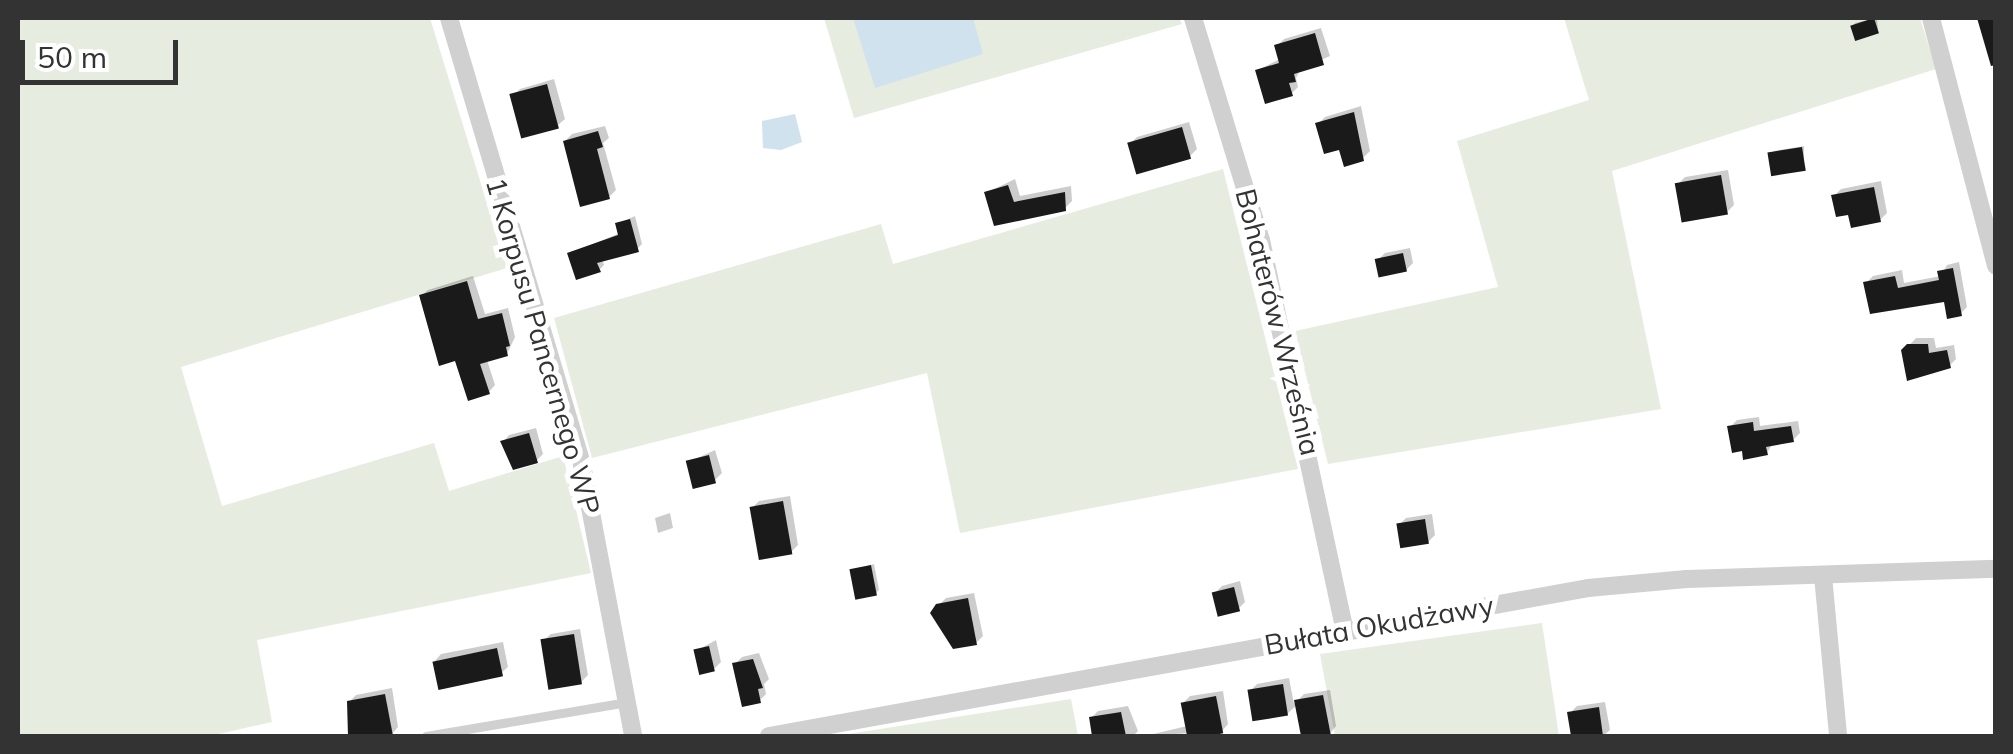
<!DOCTYPE html>
<html>
<head>
<meta charset="utf-8">
<style>
	body { margin:0 }
	#map { position:relative; width:2013px; height:754px; overflow:hidden; background:#fff; font-family:Mulish,sans-serif }
	div>[style] { position:absolute }
	.green>* { inset:0; background:#e6ecdf }
	.water>* { inset:0; background:#cfe2ee }
	.shadow>* { inset:0; background:#0003 }
	.building>* { inset:0; background:#1a1a1a; transform-origin:0 0 }
	.lane>* { height:9px; margin:-4.5px; padding:0 4.5px; transform-origin:4.5px; border-radius:4.5px; background:#d0d0d0 }
	.street>* { height:18px; margin:-9px; padding:0 9px; transform-origin:9px; border-radius:9px; background:#d0d0d0 }
	span { translate:-50% -50%; white-space:nowrap; text-align:center; line-height:1.15; -webkit-text-stroke:10px #fff; paint-order:stroke }
	.street-label { font-size:28px; color:#333 }
	.frame { position:absolute; inset:0; border:20px solid #333; pointer-events:none }
	.scale { position:absolute; left:20px; top:40px; width:158px; height:45px; box-sizing:border-box; border:5px solid #333; border-top:0; padding-left:12px; font-size:30px; line-height:35px; white-space:nowrap; color:#333; -webkit-text-stroke:8px #fff; paint-order:stroke }
</style>
</head>
<body>
<div id="map">
	<div class="green">
		<i style="clip-path:polygon(18px 18px,430px 18px,507px 268px,181px 367px,222px 506px,434px 443px,449px 491px,563px 456px,591px 573px,257px 640px,272px 722px,210px 736px,18px 736px)"></i>
		<i style="clip-path:polygon(824px 18px,1179px 18px,1182px 24px,854px 118px)"></i>
		<i style="clip-path:polygon(1564px 18px,1920px 18px,1936px 69px,1612px 171px,1661px 409px,1328px 464px,1295px 331px,1498px 287px,1457px 141px,1589px 100px)"></i>
		<i style="clip-path:polygon(1223px 169px,1298px 469px,960px 533px,927px 373px,592px 458px,554px 318px,881px 224px,893px 264px)"></i>
		<i style="clip-path:polygon(1542px 623px,1559px 736px,1335px 736px,1320px 654px)"></i>
		<i style="clip-path:polygon(1071px 699px,1078px 736px,836px 736px)"></i>
	</div>
	<div class="water">
		<i style="clip-path:polygon(853px 18px,973px 18px,983px 54px,875px 88px)"></i>
		<i style="clip-path:polygon(795px 114px,802px 142px,781px 150px,763px 148px,762px 121px)"></i>
	</div>
	<div class="shadow">
		<i style="clip-path:polygon(1877px 18px,1878px 31px,1853px 26px,1855px 23px)"></i>
		<i style="clip-path:polygon(1321px 28px,1330px 56px,1301px 69px,1296px 78px,1298px 87px,1291px 94px,1258px 70px,1280px 59px,1277px 46px,1284px 39px)"></i>
		<i style="clip-path:polygon(554px 79px,565px 119px,558px 125px,513px 96px,520px 89px)"></i>
		<i style="clip-path:polygon(1361px 106px,1370px 151px,1363px 158px,1341px 147px,1318px 124px,1325px 117px)"></i>
		<i style="clip-path:polygon(1189px 122px,1197px 149px,1190px 156px,1130px 144px,1137px 137px)"></i>
		<i style="clip-path:polygon(605px 126px,609px 138px,603px 143px,616px 190px,609px 197px,565px 141px,572px 134px)"></i>
		<i style="clip-path:polygon(1804px 146px,1804px 168px,1771px 154px,1774px 151px)"></i>
		<i style="clip-path:polygon(1728px 170px,1734px 205px,1727px 212px,1678px 184px,1685px 177px)"></i>
		<i style="clip-path:polygon(1015px 179px,1020px 196px,1071px 186px,1072px 201px,1065px 208px,995px 223px,986px 193px)"></i>
		<i style="clip-path:polygon(1881px 181px,1887px 213px,1880px 220px,1850px 212px,1834px 196px,1841px 189px)"></i>
		<i style="clip-path:polygon(635px 216px,642px 244px,637px 249px,602px 259px,604px 265px,599px 270px,569px 254px,620px 233px,617px 224px)"></i>
		<i style="clip-path:polygon(1410px 248px,1413px 263px,1406px 270px,1378px 260px,1385px 253px)"></i>
		<i style="clip-path:polygon(1959px 262px,1967px 307px,1960px 314px,1946px 299px,1866px 283px,1873px 276px,1902px 270px,1904px 283px,1941px 276px,1947px 265px)"></i>
		<i style="clip-path:polygon(473px 276px,485px 314px,508px 308px,515px 337px,507px 354px,487px 360px,495px 385px,489px 392px,457px 358px,421px 296px,428px 290px)"></i>
		<i style="clip-path:polygon(1916px 338px,1934px 338px,1936px 348px,1954px 345px,1956px 359px,1949px 366px,1904px 351px)"></i>
		<i style="clip-path:polygon(1759px 417px,1760px 426px,1798px 421px,1800px 433px,1793px 440px,1773px 443px,1767px 453px,1730px 427px,1737px 420px)"></i>
		<i style="clip-path:polygon(536px 428px,543px 454px,536px 461px,503px 442px,509px 435px)"></i>
		<i style="clip-path:polygon(715px 450px,722px 473px,715px 480px,689px 462px)"></i>
		<i style="clip-path:polygon(790px 496px,798px 545px,791px 552px,752px 508px,759px 501px)"></i>
		<i style="clip-path:polygon(670px 513px,673px 528px,658px 533px,655px 518px)"></i>
		<i style="clip-path:polygon(1432px 514px,1435px 535px,1428px 542px,1399px 525px,1406px 518px)"></i>
		<i style="clip-path:polygon(874px 564px,879px 590px,876px 593px,852px 570px)"></i>
		<i style="clip-path:polygon(1240px 581px,1245px 602px,1238px 609px,1215px 593px,1222px 586px)"></i>
		<i style="clip-path:polygon(974px 593px,983px 636px,976px 643px,938px 606px,946px 598px)"></i>
		<i style="clip-path:polygon(580px 629px,588px 675px,581px 682px,544px 640px,551px 634px)"></i>
		<i style="clip-path:polygon(716px 640px,721px 662px,714px 669px,696px 651px)"></i>
		<i style="clip-path:polygon(503px 642px,508px 667px,501px 673px,434px 662px,441px 654px)"></i>
		<i style="clip-path:polygon(759px 653px,769px 679px,764px 684px,766px 694px,759px 701px,735px 664px,742px 657px)"></i>
		<i style="clip-path:polygon(1289px 678px,1294px 704px,1304px 694px,1330px 690px,1336px 726px,1328px 736px,1304px 736px,1298px 704px,1287px 714px,1250px 691px,1257px 684px)"></i>
		<i style="clip-path:polygon(392px 688px,398px 727px,392px 734px,351px 736px,349px 702px,356px 695px)"></i>
		<i style="clip-path:polygon(1223px 691px,1228px 724px,1222px 731px,1145px 736px,1187px 726px,1183px 703px,1190px 696px)"></i>
		<i style="clip-path:polygon(1605px 702px,1610px 730px,1603px 736px,1573px 736px,1570px 713px,1577px 706px)"></i>
		<i style="clip-path:polygon(1128px 706px,1138px 731px,1133px 736px,1095px 736px,1091px 718px,1098px 711px)"></i>
	</div>
	<div class="building">
		<i style="left:1874px;top:18px;width:16px;height:25px;rotate:72deg"></i>
		<i style="clip-path:polygon(1977px 18px,1996px 18px,1996px 65px,1991px 66px)"></i>
		<i style="clip-path:polygon(1315px 33px,1324px 65px,1294px 74px,1296px 82px,1289px 83px,1293px 96px,1265px 104px,1255px 70px,1279px 63px,1274px 45px)"></i>
		<i style="left:547px;top:84px;width:46px;height:39px;rotate:75deg"></i>
		<i style="clip-path:polygon(1354px 112px,1364px 161px,1344px 167px,1339px 150px,1324px 154px,1315px 123px)"></i>
		<i style="left:1182px;top:127px;width:33px;height:57px;rotate:74deg"></i>
		<i style="clip-path:polygon(598px 131px,603px 147px,597px 149px,610px 199px,580px 207px,563px 141px)"></i>
		<i style="left:1802px;top:147px;width:24px;height:35px;rotate:81deg"></i>
		<i style="left:1721px;top:175px;width:40px;height:47px;rotate:80deg"></i>
		<i style="clip-path:polygon(1008px 185px,1014px 202px,1065px 192px,1066px 211px,994px 226px,984px 192px)"></i>
		<i style="clip-path:polygon(1874px 187px,1881px 222px,1851px 228px,1848px 215px,1836px 217px,1831px 195px)"></i>
		<i style="clip-path:polygon(630px 219px,639px 252px,597px 263px,601px 272px,576px 280px,567px 253px,618px 235px,615px 223px)"></i>
		<i style="left:1403px;top:253px;width:19px;height:29px;rotate:78deg"></i>
		<i style="clip-path:polygon(1953px 268px,1962px 316px,1947px 319px,1944px 302px,1870px 314px,1863px 282px,1895px 276px,1898px 288px,1939px 280px,1937px 271px)"></i>
		<i style="clip-path:polygon(467px 281px,478px 319px,502px 313px,510px 346px,506px 347px,508px 356px,480px 364px,490px 394px,468px 401px,455px 361px,439px 366px,419px 295px)"></i>
		<i style="clip-path:polygon(1907px 344px,1928px 344px,1929px 353px,1947px 350px,1951px 368px,1907px 381px,1901px 350px)"></i>
		<i style="clip-path:polygon(1753px 422px,1754px 431px,1791px 426px,1794px 442px,1766px 447px,1768px 455px,1743px 460px,1742px 451px,1732px 453px,1727px 426px)"></i>
		<i style="clip-path:polygon(529px 433px,538px 463px,513px 470px,500px 441px)"></i>
		<i style="left:709px;top:455px;width:29px;height:24px;rotate:76deg"></i>
		<i style="left:783px;top:501px;width:54px;height:34px;rotate:80deg"></i>
		<i style="left:1425px;top:519px;width:25px;height:29px;rotate:81deg"></i>
		<i style="left:871px;top:565px;width:31px;height:22px;rotate:79deg"></i>
		<i style="left:1234px;top:587px;width:25px;height:23px;rotate:76deg"></i>
		<i style="clip-path:polygon(968px 598px,977px 645px,953px 649px,930px 613px,936px 604px)"></i>
		<i style="left:574px;top:634px;width:51px;height:34px;rotate:81deg"></i>
		<i style="left:709px;top:646px;width:26px;height:16px;rotate:77deg"></i>
		<i style="left:497px;top:648px;width:29px;height:66px;rotate:78deg"></i>
		<i style="clip-path:polygon(753px 659px,763px 688px,758px 689px,761px 703px,742px 707px,732px 663px)"></i>
		<i style="left:1283px;top:684px;width:32px;height:36px;rotate:81deg"></i>
		<i style="clip-path:polygon(385px 694px,393px 736px,348px 736px,347px 701px)"></i>
		<i style="clip-path:polygon(1323px 695px,1331px 736px,1301px 736px,1294px 700px)"></i>
		<i style="left:1216px;top:696px;width:38px;height:36px;rotate:79deg"></i>
		<i style="clip-path:polygon(1599px 707px,1603px 736px,1571px 736px,1567px 712px)"></i>
		<i style="clip-path:polygon(1121px 712px,1126px 736px,1092px 736px,1089px 717px)"></i>
	</div>
	<div class="lane">
		<i style="left:426px;top:736px;width:204px;rotate:-9.6deg"></i>
	</div>
	<div class="street">
		<i style="left:449px;top:18px;width:466px;rotate:73.4deg"></i>
		<i style="left:582px;top:465px;width:276px;rotate:79.3deg"></i>
		<i style="left:1193px;top:18px;width:232px;rotate:73deg"></i>
		<i style="left:1261px;top:240px;width:400px;rotate:77.9deg"></i>
		<i style="left:1931px;top:18px;width:256px;rotate:75.3deg"></i>
		<i style="left:1823px;top:576px;width:161px;rotate:84.6deg"></i>
		<i style="left:769px;top:736px;width:832px;rotate:-10.24deg"></i>
		<i style="left:1588px;top:588px;width:99px;rotate:-5.2deg"></i>
		<i style="left:1687px;top:579px;width:309px;rotate:-1.9deg"></i>
	</div>
	<div class="street-label">
		<span style="left:1278px;top:322px;rotate:76deg">Bohaterów Września</span>
		<span style="left:543px;top:346px;rotate:74deg">1 Korpusu Pancernego WP</span>
		<span style="left:1379px;top:625px;rotate:-10deg">Bułata Okudżawy</span>
	</div>
	<div class="frame"></div>
	<div class="scale">50 m</div>
</div>
</body>
</html>
